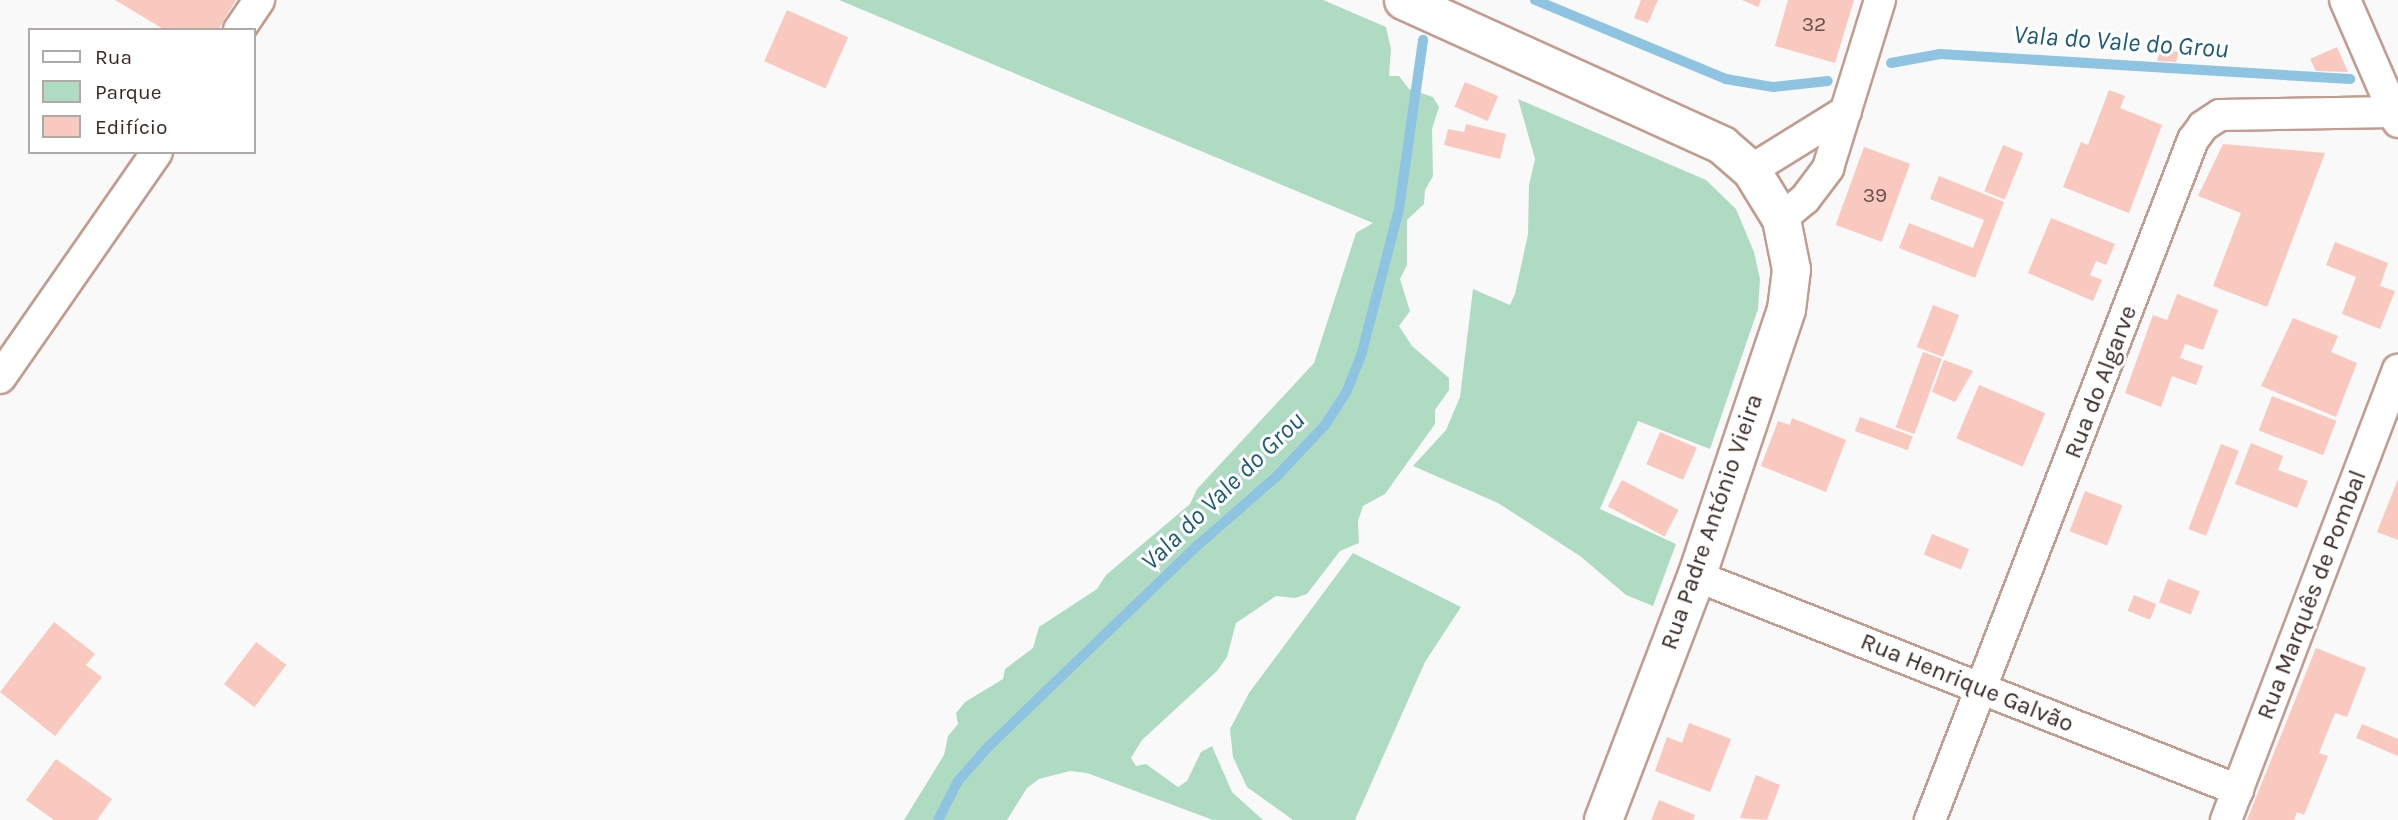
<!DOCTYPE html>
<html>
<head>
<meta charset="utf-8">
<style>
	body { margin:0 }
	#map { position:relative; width:2398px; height:820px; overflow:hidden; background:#f9f9f9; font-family:Karla,sans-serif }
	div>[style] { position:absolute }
	.green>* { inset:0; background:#b0dbc3 }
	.stream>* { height:10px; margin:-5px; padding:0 5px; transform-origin:5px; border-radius:5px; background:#8ec4e2 }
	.building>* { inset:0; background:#f9c9bf; transform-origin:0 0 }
	.roads { filter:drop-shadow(2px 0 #c29c8f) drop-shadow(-2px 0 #c29c8f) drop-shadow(0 2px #c29c8f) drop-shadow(0 -2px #c29c8f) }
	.minor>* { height:30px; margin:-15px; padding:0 15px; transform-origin:15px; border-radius:15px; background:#fff }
	.tertiary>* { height:37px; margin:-18.5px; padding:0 18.5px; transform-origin:18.5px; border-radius:18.5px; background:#fff }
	span { translate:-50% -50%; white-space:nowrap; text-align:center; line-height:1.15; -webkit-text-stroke:6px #fff; paint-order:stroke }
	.number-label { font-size:21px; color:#68514b }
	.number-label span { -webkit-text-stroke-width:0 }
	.street-label { font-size:24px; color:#382924 }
	.water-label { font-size:26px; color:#1a5b79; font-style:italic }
	.legend { position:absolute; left:28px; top:28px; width:228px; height:126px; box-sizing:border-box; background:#fff; border:2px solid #afa9a7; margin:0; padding:9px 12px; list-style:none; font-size:21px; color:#382924 }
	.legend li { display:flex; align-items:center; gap:14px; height:35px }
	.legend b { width:35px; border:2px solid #afa9a7 }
</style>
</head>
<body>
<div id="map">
	<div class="green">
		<i style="clip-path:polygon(839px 0,1323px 0,1386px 27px,1391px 49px,1389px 76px,1399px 76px,1409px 89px,1433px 97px,1439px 107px,1432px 129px,1433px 176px,1425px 190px,1424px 204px,1407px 220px,1407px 265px,1400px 279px,1410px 311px,1399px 326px,1412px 346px,1449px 378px,1449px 390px,1435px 410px,1435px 424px,1385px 494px,1363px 506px,1358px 521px,1359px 543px,1340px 551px,1307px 594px,1295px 598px,1276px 596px,1236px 623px,1227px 657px,1217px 671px,1142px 740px,1131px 758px,1136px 766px,1146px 764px,1178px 787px,1187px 781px,1201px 752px,1212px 746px,1232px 792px,1263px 820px,1213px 820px,1087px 773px,1070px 771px,1039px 779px,1027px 788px,1007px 820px,904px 820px,944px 755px,948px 736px,958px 724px,956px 713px,965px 702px,1003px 679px,1005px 669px,1033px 648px,1039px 627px,1097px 589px,1106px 575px,1190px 504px,1197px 489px,1314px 363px,1356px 233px,1373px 223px)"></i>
		<i style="clip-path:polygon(1518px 99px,1706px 180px,1736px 209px,1754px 252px,1760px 279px,1758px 309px,1710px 449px,1638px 421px,1600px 509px,1676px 544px,1653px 606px,1626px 595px,1580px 556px,1498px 503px,1413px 466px,1446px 430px,1460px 397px,1473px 289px,1510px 305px,1515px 294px,1528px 234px,1529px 185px,1535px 159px)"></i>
		<i style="clip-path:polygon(1353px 553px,1461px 607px,1425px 662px,1355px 820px,1293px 820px,1247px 787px,1233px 757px,1230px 729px,1249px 693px)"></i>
	</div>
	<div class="stream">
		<i style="left:1535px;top:0;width:207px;rotate:22.5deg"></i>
		<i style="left:1726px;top:79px;width:48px;rotate:9.7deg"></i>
		<i style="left:1773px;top:87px;width:55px;rotate:-6.2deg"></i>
		<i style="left:1891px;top:63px;width:50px;rotate:-10.4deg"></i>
		<i style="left:1940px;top:54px;width:411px;rotate:3.5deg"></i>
		<i style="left:938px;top:820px;width:44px;rotate:-62.9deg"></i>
		<i style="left:958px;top:781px;width:47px;rotate:-48.5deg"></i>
		<i style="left:989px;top:746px;width:290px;rotate:-43.9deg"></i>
		<i style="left:1198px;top:545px;width:103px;rotate:-41.1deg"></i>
		<i style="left:1276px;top:477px;width:71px;rotate:-46.7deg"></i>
		<i style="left:1325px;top:425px;width:38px;rotate:-57deg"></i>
		<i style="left:1346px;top:393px;width:40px;rotate:-68deg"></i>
		<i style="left:1361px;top:356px;width:152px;rotate:-75.5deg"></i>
		<i style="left:1399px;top:209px;width:171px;rotate:-81.9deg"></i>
	</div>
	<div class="building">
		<i style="clip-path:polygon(115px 0,236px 0,218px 30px,165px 30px)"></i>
		<i style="clip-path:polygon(1641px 0,1658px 0,1648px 23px,1634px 18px)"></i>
		<i style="clip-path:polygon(1742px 0,1761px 0,1758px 7px)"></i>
		<i style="clip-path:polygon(1788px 0,1854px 0,1835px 63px,1775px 46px)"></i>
		<i style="left:787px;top:10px;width:67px;height:56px;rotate:24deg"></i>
		<i style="clip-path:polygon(2337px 47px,2348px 72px,2316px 71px,2310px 59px)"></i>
		<i style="clip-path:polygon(2160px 49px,2179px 52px,2176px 62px,2157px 61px)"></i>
		<i style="left:1465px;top:82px;width:36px;height:27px;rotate:23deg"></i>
		<i style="clip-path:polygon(2109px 90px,2125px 96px,2120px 108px,2162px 125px,2129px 213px,2063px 187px,2081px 142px,2088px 145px)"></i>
		<i style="clip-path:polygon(1466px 124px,1506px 134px,1500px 159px,1444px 145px,1448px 129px,1464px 132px)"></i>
		<i style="clip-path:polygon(2223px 144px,2325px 153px,2267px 307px,2213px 286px,2241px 213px,2198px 196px)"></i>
		<i style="left:2003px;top:145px;width:22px;height:50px;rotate:22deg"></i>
		<i style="left:1864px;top:147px;width:49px;height:83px;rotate:20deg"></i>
		<i style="clip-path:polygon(1939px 176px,2004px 202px,1975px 278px,1899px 248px,1909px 223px,1973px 248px,1984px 220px,1930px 199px)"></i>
		<i style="clip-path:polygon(2051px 218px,2115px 244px,2106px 265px,2096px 261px,2090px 275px,2102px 280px,2093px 301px,2028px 273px)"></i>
		<i style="clip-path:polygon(2335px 242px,2388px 263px,2380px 286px,2395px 291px,2380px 329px,2342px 314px,2356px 277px,2326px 265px)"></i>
		<i style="clip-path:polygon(2177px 294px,2218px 310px,2203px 350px,2185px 344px,2180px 358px,2203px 366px,2196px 385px,2172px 376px,2161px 407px,2125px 393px,2153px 315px,2167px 320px)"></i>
		<i style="left:1933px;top:305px;width:28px;height:45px;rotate:21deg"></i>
		<i style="clip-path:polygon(2293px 318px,2338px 336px,2331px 352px,2357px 363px,2336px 417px,2261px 386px)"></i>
		<i style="left:1923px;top:352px;width:20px;height:80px;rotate:20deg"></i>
		<i style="clip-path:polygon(1944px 360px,1973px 371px,1955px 402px,1932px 392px)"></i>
		<i style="left:1979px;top:385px;width:72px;height:58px;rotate:23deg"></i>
		<i style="left:2272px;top:396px;width:69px;height:37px;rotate:21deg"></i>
		<i style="left:1860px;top:417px;width:56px;height:15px;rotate:20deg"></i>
		<i style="clip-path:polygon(1792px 418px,1846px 440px,1826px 492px,1761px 466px,1778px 421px,1790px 425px)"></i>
		<i style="left:1660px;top:432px;width:40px;height:35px;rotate:23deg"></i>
		<i style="clip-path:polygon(2251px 443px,2283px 456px,2278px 470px,2308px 481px,2297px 508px,2235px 484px)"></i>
		<i style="left:2221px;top:444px;width:19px;height:91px;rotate:21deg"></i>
		<i style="clip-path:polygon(2398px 479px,2398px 540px,2377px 532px)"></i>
		<i style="left:1622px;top:480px;width:64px;height:30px;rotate:28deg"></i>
		<i style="left:2085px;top:491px;width:40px;height:43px;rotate:21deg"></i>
		<i style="left:1932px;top:534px;width:40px;height:22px;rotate:22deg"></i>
		<i style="left:2168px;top:579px;width:34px;height:25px;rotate:21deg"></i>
		<i style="left:2134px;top:595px;width:24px;height:17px;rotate:22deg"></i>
		<i style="clip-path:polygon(54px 622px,95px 654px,86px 665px,102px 677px,55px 736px,0 692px)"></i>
		<i style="left:256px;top:642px;width:38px;height:53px;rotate:37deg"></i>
		<i style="clip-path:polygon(2316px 648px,2366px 668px,2347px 717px,2335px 713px,2319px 753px,2328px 756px,2304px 815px,2297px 812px,2294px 820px,2247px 820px)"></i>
		<i style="clip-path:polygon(1689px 723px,1731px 739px,1710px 792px,1655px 771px,1667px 737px,1682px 743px)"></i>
		<i style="clip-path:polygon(2362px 724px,2398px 739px,2398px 756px,2356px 738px)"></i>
		<i style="clip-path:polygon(56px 759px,112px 799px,97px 820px,54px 820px,26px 800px)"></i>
		<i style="clip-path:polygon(1756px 775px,1780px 785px,1767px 820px,1740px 818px)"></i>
		<i style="clip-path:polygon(1659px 800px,1695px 815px,1693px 820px,1651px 820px)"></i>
	</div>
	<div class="roads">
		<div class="minor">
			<i style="left:2345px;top:0;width:133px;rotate:66.5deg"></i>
			<i style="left:239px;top:30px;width:36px;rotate:-56deg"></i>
			<i style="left:1751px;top:170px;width:112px;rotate:-31.8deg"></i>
			<i style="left:1781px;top:219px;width:31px;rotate:-40deg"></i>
			<i style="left:1805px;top:199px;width:39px;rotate:-53deg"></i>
			<i style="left:1828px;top:168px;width:176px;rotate:-72.8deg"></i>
			<i style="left:0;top:378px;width:275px;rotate:-55.2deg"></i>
			<i style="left:1696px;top:576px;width:583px;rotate:21.55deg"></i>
			<i style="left:1930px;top:820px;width:729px;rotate:-68.86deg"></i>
			<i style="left:2193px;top:140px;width:17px;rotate:-54deg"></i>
			<i style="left:2203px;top:126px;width:20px;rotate:-33deg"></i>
			<i style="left:2220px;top:115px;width:173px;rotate:-1deg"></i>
			<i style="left:2226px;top:820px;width:482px;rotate:-69.1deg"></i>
		</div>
		<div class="tertiary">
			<i style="left:1403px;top:0;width:350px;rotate:24.4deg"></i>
			<i style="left:1722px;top:145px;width:38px;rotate:41deg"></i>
			<i style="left:1751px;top:170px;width:57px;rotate:58.5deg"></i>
			<i style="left:1781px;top:219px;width:51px;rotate:78.7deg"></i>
			<i style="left:1791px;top:269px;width:40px;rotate:97.1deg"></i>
			<i style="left:1786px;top:309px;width:282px;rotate:108.6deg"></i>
			<i style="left:1696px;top:576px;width:261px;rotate:110.9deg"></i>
		</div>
	</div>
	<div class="number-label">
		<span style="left:1814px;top:24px">32</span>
		<span style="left:1875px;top:195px">39</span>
	</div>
	<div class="street-label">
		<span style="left:2101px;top:382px;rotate:-69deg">Rua do Algarve</span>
		<span style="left:1712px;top:522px;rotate:-71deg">Rua Padre António Vieira</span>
		<span style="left:2312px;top:595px;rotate:-69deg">Rua Marquês de Pombal</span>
		<span style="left:1967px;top:683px;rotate:22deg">Rua Henrique Galvão</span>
	</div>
	<div class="water-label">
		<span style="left:2121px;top:42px;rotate:4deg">Vala do Vale do Grou</span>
		<span style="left:1223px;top:491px;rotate:-44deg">Vala do Vale do Grou</span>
	</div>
	<ul class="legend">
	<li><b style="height:9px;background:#fff"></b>Rua</li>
	<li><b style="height:19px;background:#b0dbc3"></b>Parque</li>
	<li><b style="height:19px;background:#f9c9bf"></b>Edifício</li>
	</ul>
</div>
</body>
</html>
